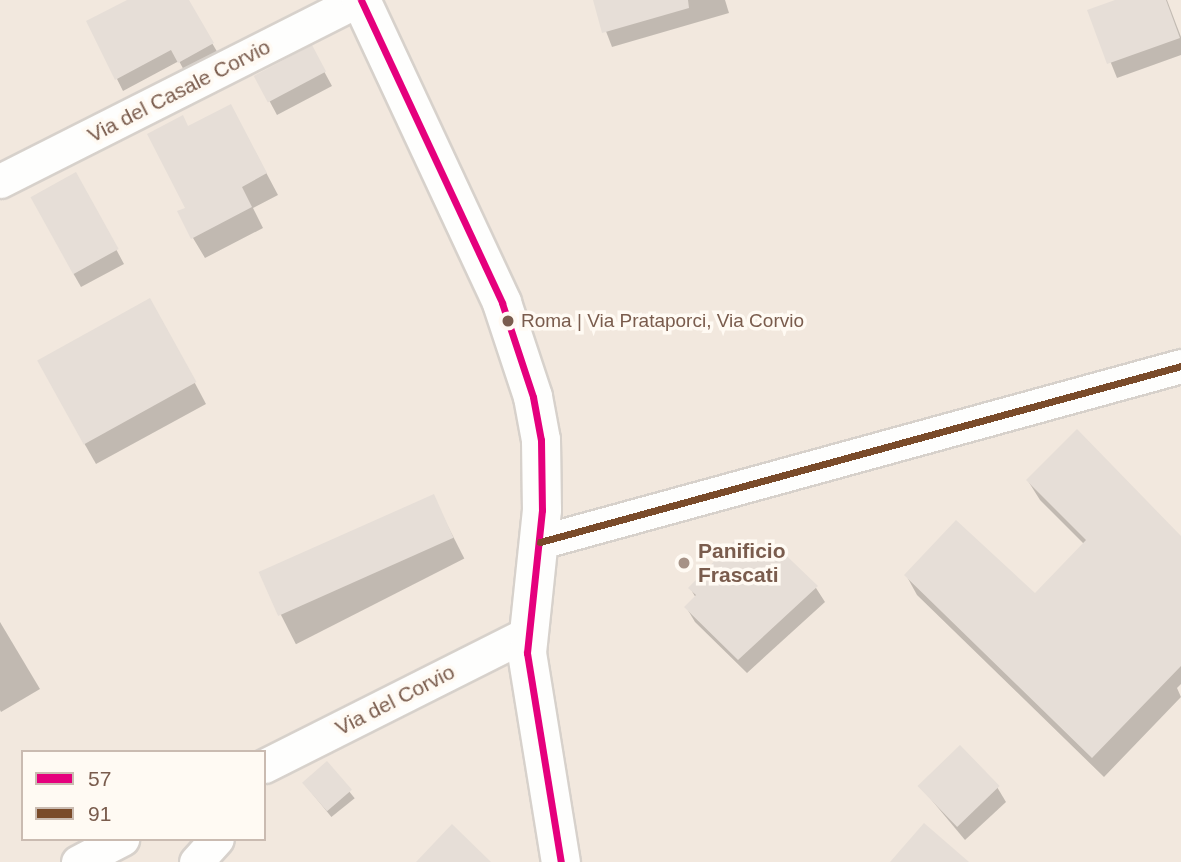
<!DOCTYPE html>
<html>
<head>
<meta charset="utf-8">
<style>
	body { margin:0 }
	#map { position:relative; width:1181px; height:862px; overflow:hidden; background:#f9f5f0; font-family:Arial,sans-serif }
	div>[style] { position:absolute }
	.residential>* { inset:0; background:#f2e8de }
	.shadow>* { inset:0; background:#0003; transform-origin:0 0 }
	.building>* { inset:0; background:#e6ded7; transform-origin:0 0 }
	.roads { filter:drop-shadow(2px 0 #d7d1cb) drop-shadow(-2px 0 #d7d1cb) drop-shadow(0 2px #d7d1cb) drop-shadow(0 -2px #d7d1cb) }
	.minor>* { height:33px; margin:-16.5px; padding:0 16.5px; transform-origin:16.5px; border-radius:16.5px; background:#fefefd }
	.tertiary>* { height:38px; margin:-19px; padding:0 19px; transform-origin:19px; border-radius:19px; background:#fefefd }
	.bus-1>* { height:7px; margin:-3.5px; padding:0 3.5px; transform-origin:3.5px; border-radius:3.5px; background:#e5007d }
	.bus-2>* { height:7px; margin:-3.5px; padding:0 3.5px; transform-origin:3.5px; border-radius:3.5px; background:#7a4b2a }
	.dots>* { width:19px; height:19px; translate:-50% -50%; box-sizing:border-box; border:4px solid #fffaf3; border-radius:50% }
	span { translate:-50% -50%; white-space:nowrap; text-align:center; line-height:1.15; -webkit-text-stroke:7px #fffaf3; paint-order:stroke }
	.bus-label { font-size:19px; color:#7a5c4d }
	.left { translate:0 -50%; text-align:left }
	.street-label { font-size:21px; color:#7a5c4d }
	.poi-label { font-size:21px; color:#7a5c4d; font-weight:700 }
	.legend { position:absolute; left:21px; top:750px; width:245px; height:91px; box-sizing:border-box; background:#fffaf3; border:2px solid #cabbb1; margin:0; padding:9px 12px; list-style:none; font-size:21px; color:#7a5c4d }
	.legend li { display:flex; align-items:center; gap:14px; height:35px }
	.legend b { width:35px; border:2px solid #cabbb1 }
</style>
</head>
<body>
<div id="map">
	<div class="residential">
		<i style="clip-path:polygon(evenodd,0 0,1181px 0,1181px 862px,0 862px,0 0,23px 752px,264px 752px,264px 839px,23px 839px,23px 752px)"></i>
	</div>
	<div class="shadow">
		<i style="clip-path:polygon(131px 0,187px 0,219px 55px,186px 74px,179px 61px,123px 91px,117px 79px)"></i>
		<i style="clip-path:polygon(594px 0,725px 0,729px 13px,612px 47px)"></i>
		<i style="clip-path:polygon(1120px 0,1167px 0,1181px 37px,1181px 55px,1117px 78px,1090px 11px)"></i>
		<i style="clip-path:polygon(319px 62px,332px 86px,277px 115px,256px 76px)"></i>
		<i style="clip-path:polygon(242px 127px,278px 195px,253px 208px,263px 228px,205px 258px,193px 238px,187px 208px)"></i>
		<i style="clip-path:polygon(84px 189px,124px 264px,81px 287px,73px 273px)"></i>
		<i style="clip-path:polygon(162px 321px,206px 404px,96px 464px,84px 443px)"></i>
		<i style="clip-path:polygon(1028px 481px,1181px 537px,1181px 684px,1177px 688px,1181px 697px,1104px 777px,917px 595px,906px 575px,1035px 595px,1084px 544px,1040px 500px)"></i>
		<i style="left:433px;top:497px;width:69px;height:189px;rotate:63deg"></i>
		<i style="clip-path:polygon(690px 588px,816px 588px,825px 602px,747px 673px,695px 622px,686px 607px,696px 598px)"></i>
		<i style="clip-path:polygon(0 622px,40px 689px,1px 712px,0 710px)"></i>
		<i style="left:327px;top:764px;width:44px;height:30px;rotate:51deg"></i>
		<i style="clip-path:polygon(919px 785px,997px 787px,1006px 802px,965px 840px)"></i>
	</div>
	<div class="building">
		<i style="clip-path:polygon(127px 0,189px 0,214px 43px,178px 63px,171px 50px,115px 80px,86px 21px)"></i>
		<i style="clip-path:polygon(593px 0,688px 0,689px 8px,602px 33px)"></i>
		<i style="clip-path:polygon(1115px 0,1166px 0,1180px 38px,1107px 64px,1087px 10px)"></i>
		<i style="left:312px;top:45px;width:30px;height:66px;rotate:62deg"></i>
		<i style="clip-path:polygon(231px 104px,267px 173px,242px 187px,252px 207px,191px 239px,177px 211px,185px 208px,147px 134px,183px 115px,188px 126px)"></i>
		<i style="left:76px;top:172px;width:88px;height:52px;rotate:61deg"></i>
		<i style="left:150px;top:298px;width:96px;height:129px;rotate:61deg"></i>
		<i style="clip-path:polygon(1077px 429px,1181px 536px,1181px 666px,1092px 758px,904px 575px,956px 520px,1035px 593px,1086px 540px,1026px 480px)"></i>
		<i style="left:434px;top:494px;width:48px;height:192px;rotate:66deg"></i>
		<i style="clip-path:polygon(736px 539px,753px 556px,769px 539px,818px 586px,738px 660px,684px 607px,696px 595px,688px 588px)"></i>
		<i style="left:960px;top:745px;width:57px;height:59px;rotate:46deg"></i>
		<i style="left:327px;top:761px;width:38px;height:33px;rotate:49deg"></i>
		<i style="clip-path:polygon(924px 823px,969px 862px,890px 862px)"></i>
		<i style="clip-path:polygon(452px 824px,491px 862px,416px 862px)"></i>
	</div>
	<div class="roads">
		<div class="minor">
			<i style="left:0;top:181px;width:402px;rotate:-26.8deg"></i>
			<i style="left:540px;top:542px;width:665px;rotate:-15.35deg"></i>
			<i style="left:264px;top:766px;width:293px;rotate:-26.7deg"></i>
			<i style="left:78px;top:862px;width:50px;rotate:-27.6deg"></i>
			<i style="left:196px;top:862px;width:31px;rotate:-48deg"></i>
		</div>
		<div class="tertiary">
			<i style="left:361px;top:0;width:334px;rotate:65deg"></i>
			<i style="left:502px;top:303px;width:99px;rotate:71.7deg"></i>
			<i style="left:533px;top:397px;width:44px;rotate:79.5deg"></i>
			<i style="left:541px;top:440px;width:70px;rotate:89.2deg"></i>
			<i style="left:542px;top:510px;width:144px;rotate:96deg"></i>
			<i style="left:527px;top:653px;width:212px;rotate:80.8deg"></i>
		</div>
	</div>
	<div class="bus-1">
		<i style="left:361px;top:0;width:334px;rotate:65deg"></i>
		<i style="left:502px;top:303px;width:99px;rotate:71.7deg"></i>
		<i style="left:533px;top:397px;width:44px;rotate:79.5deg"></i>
		<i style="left:541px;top:440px;width:70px;rotate:89.2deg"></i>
		<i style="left:542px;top:510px;width:144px;rotate:96deg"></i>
		<i style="left:527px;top:653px;width:212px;rotate:80.8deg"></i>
	</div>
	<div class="bus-2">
		<i style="left:540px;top:542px;width:665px;rotate:-15.35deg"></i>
	</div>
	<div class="dots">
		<i style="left:508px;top:321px;background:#7a5c4d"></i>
		<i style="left:684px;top:563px;background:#a69286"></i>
	</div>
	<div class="bus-label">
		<span class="left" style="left:521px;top:321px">Roma | Via Prataporci, Via Corvio</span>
	</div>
	<div class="street-label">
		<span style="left:179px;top:91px;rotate:-27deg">Via del Casale Corvio</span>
		<span style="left:395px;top:700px;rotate:-27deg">Via del Corvio</span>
	</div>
	<div class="poi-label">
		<span class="left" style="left:698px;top:563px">Panificio<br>Frascati</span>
	</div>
	<ul class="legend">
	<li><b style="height:9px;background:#e5007d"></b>57</li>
	<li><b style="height:9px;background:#7a4b2a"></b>91</li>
	</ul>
</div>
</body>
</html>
